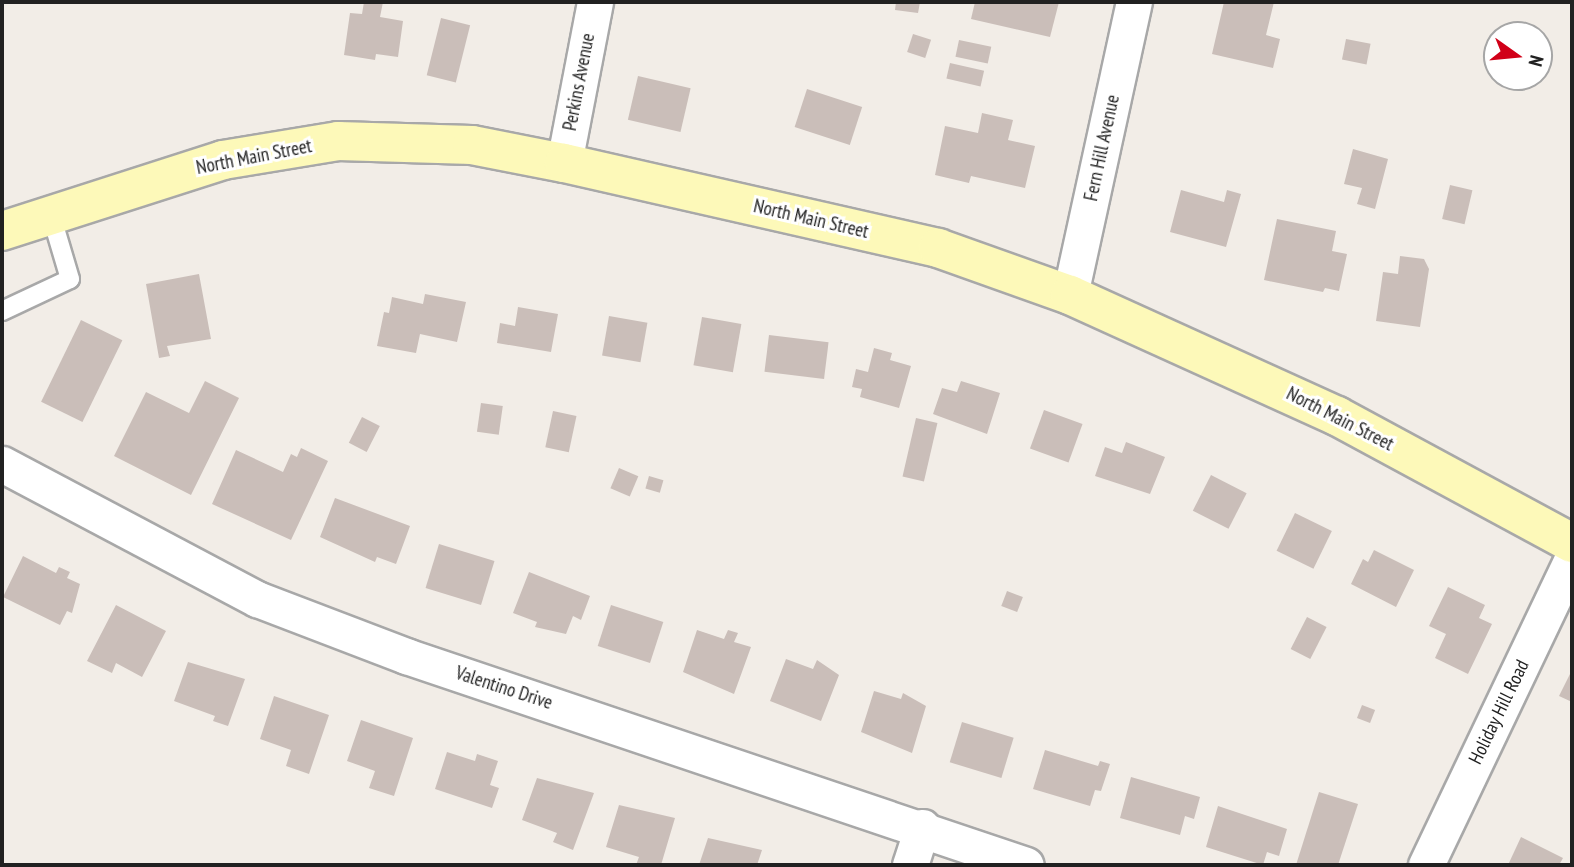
<!DOCTYPE html>
<html>
<head>
<meta charset="utf-8">
<style>
	body { margin:0 }
	#map { position:relative; width:1574px; height:867px; overflow:hidden; background:#f2ede7; font-family:"PT Sans Narrow",sans-serif }
	div>[style] { position:absolute }
	.building>* { inset:0; background:#cabeb9; transform-origin:0 0 }
	.roads { filter:drop-shadow(2px 0 #a8a8a8) drop-shadow(-2px 0 #a8a8a8) drop-shadow(0 2px #a8a8a8) drop-shadow(0 -2px #a8a8a8) }
	.lane>* { height:18px; margin:-9px; padding:0 9px; transform-origin:9px; border-radius:9px; background:#fff }
	.street>* { height:35px; margin:-17.5px; padding:0 17.5px; transform-origin:17.5px; border-radius:17.5px; background:#fff }
	.secondary>* { height:38px; margin:-19px; padding:0 19px; transform-origin:19px; border-radius:19px; background:#fdf9b9 }
	span { translate:-50% -50%; white-space:nowrap; text-align:center; line-height:1.15; -webkit-text-stroke:6px #fff; paint-order:stroke }
	.street-label { font-size:19px; color:#212121 }
	.frame { position:absolute; inset:0; border:4px solid #212121; pointer-events:none }
	.north { position:absolute; left:1483px; top:21px; width:70px; height:70px; box-sizing:border-box; background:#fff; border:2px solid #a6a6a6; border-radius:50%; rotate:105deg; font-size:19px; font-weight:700; line-height:28px; text-align:center; color:#212121 }
	.north::after { content:''; display:block; margin:auto; width:24px; height:32px; background:#d10018; clip-path:polygon(50% 0,100% 100%,50% 72%,0 100%) }
</style>
</head>
<body>
<div id="map">
	<div class="building">
		<i style="clip-path:polygon(364px 2px,383px 2px,380px 17px,403px 21px,398px 57px,376px 54px,375px 60px,344px 55px,350px 13px,362px 14px)"></i>
		<i style="clip-path:polygon(896px 2px,920px 2px,918px 13px,895px 10px)"></i>
		<i style="clip-path:polygon(975px 2px,1059px 2px,1050px 37px,971px 19px)"></i>
		<i style="clip-path:polygon(1224px 2px,1274px 2px,1266px 35px,1280px 39px,1273px 68px,1212px 54px)"></i>
		<i style="left:441px;top:18px;width:30px;height:59px;rotate:14deg"></i>
		<i style="left:913px;top:34px;width:19px;height:19px;rotate:18deg"></i>
		<i style="left:1346px;top:39px;width:25px;height:21px;rotate:11deg"></i>
		<i style="left:959px;top:40px;width:33px;height:17px;rotate:12deg"></i>
		<i style="left:950px;top:63px;width:35px;height:16px;rotate:13deg"></i>
		<i style="left:638px;top:76px;width:54px;height:45px;rotate:13deg"></i>
		<i style="left:807px;top:89px;width:58px;height:40px;rotate:18deg"></i>
		<i style="clip-path:polygon(982px 113px,1013px 120px,1008px 140px,1035px 146px,1025px 188px,971px 176px,969px 183px,935px 175px,945px 126px,978px 133px)"></i>
		<i style="clip-path:polygon(1353px 149px,1388px 159px,1375px 209px,1357px 204px,1362px 188px,1344px 184px)"></i>
		<i style="left:1450px;top:185px;width:23px;height:35px;rotate:13deg"></i>
		<i style="clip-path:polygon(1181px 190px,1224px 202px,1227px 190px,1241px 194px,1226px 247px,1170px 232px)"></i>
		<i style="clip-path:polygon(1277px 219px,1336px 231px,1332px 251px,1347px 254px,1339px 291px,1325px 288px,1323px 292px,1264px 280px)"></i>
		<i style="clip-path:polygon(1400px 256px,1424px 259px,1429px 269px,1420px 327px,1376px 321px,1383px 272px,1398px 274px)"></i>
		<i style="clip-path:polygon(199px 274px,211px 339px,167px 346px,170px 356px,159px 358px,146px 284px)"></i>
		<i style="clip-path:polygon(425px 294px,466px 302px,457px 342px,420px 334px,416px 353px,377px 346px,384px 312px,389px 313px,392px 297px,423px 304px)"></i>
		<i style="clip-path:polygon(518px 307px,558px 314px,551px 352px,497px 343px,500px 323px,515px 326px)"></i>
		<i style="left:609px;top:316px;width:39px;height:40px;rotate:10deg"></i>
		<i style="left:702px;top:317px;width:40px;height:49px;rotate:10deg"></i>
		<i style="left:81px;top:320px;width:46px;height:91px;rotate:26deg"></i>
		<i style="left:769px;top:335px;width:60px;height:37px;rotate:7deg"></i>
		<i style="clip-path:polygon(874px 348px,892px 353px,890px 360px,911px 366px,899px 408px,860px 397px,862px 389px,852px 387px,856px 369px,868px 372px)"></i>
		<i style="clip-path:polygon(205px 381px,239px 398px,191px 495px,114px 456px,146px 392px,189px 413px)"></i>
		<i style="clip-path:polygon(961px 381px,1000px 393px,987px 434px,933px 414px,942px 388px,957px 392px)"></i>
		<i style="left:481px;top:403px;width:22px;height:29px;rotate:8deg"></i>
		<i style="left:1044px;top:410px;width:41px;height:41px;rotate:20deg"></i>
		<i style="left:553px;top:411px;width:24px;height:37px;rotate:12deg"></i>
		<i style="left:362px;top:417px;width:20px;height:29px;rotate:27deg"></i>
		<i style="left:916px;top:418px;width:22px;height:60px;rotate:13deg"></i>
		<i style="clip-path:polygon(1126px 442px,1165px 457px,1150px 494px,1095px 476px,1105px 447px,1122px 453px)"></i>
		<i style="clip-path:polygon(301px 448px,328px 461px,291px 540px,212px 504px,236px 450px,283px 472px,291px 454px,297px 457px)"></i>
		<i style="left:619px;top:468px;width:21px;height:22px;rotate:23deg"></i>
		<i style="left:1211px;top:475px;width:40px;height:40px;rotate:27deg"></i>
		<i style="left:649px;top:476px;width:15px;height:13px;rotate:16deg"></i>
		<i style="clip-path:polygon(335px 498px,410px 526px,396px 564px,377px 557px,375px 562px,320px 537px)"></i>
		<i style="left:1295px;top:513px;width:41px;height:42px;rotate:26deg"></i>
		<i style="left:439px;top:544px;width:58px;height:46px;rotate:17deg"></i>
		<i style="clip-path:polygon(1374px 550px,1414px 570px,1396px 607px,1351px 584px,1363px 559px,1368px 562px)"></i>
		<i style="clip-path:polygon(23px 556px,56px 573px,59px 567px,70px 572px,67px 578px,80px 584px,72px 613px,67px 611px,60px 625px,3px 597px)"></i>
		<i style="clip-path:polygon(529px 572px,590px 596px,581px 620px,573px 616px,566px 634px,535px 627px,537px 622px,513px 613px)"></i>
		<i style="clip-path:polygon(1448px 587px,1485px 605px,1479px 618px,1492px 624px,1468px 674px,1435px 658px,1446px 634px,1429px 626px)"></i>
		<i style="left:1007px;top:591px;width:17px;height:16px;rotate:21deg"></i>
		<i style="clip-path:polygon(116px 605px,166px 631px,142px 677px,116px 663px,112px 673px,87px 661px)"></i>
		<i style="left:611px;top:605px;width:55px;height:43px;rotate:18deg"></i>
		<i style="left:1307px;top:617px;width:22px;height:36px;rotate:27deg"></i>
		<i style="clip-path:polygon(697px 630px,724px 639px,728px 630px,738px 633px,734px 642px,751px 647px,734px 694px,683px 672px)"></i>
		<i style="clip-path:polygon(786px 659px,813px 669px,817px 660px,839px 675px,821px 721px,770px 701px)"></i>
		<i style="clip-path:polygon(188px 662px,245px 679px,228px 726px,213px 721px,215px 716px,174px 701px)"></i>
		<i style="clip-path:polygon(1572px 670px,1572px 702px,1559px 696px)"></i>
		<i style="clip-path:polygon(874px 691px,901px 699px,903px 693px,926px 706px,912px 753px,861px 732px)"></i>
		<i style="clip-path:polygon(274px 696px,329px 715px,309px 774px,286px 766px,291px 750px,260px 739px)"></i>
		<i style="left:1362px;top:705px;width:14px;height:14px;rotate:21deg"></i>
		<i style="clip-path:polygon(361px 720px,413px 738px,394px 796px,369px 788px,375px 771px,347px 761px)"></i>
		<i style="left:962px;top:722px;width:54px;height:42px;rotate:17deg"></i>
		<i style="clip-path:polygon(1045px 750px,1098px 766px,1100px 761px,1110px 764px,1101px 791px,1095px 790px,1090px 806px,1033px 789px)"></i>
		<i style="clip-path:polygon(447px 752px,475px 761px,477px 754px,498px 761px,490px 785px,499px 788px,492px 808px,435px 789px)"></i>
		<i style="clip-path:polygon(1131px 777px,1200px 797px,1194px 819px,1185px 816px,1180px 835px,1120px 818px)"></i>
		<i style="clip-path:polygon(537px 778px,594px 793px,573px 850px,553px 842px,557px 833px,522px 820px)"></i>
		<i style="clip-path:polygon(1319px 792px,1358px 804px,1338px 865px,1296px 865px)"></i>
		<i style="clip-path:polygon(619px 805px,675px 818px,661px 865px,636px 865px,639px 857px,606px 847px)"></i>
		<i style="clip-path:polygon(1218px 806px,1287px 829px,1279px 856px,1267px 852px,1263px 865px,1206px 847px)"></i>
		<i style="clip-path:polygon(1521px 837px,1563px 858px,1559px 865px,1508px 865px)"></i>
		<i style="clip-path:polygon(708px 838px,762px 850px,757px 865px,699px 865px)"></i>
	</div>
	<div class="roads">
		<div class="lane">
			<i style="left:2px;top:311px;width:75px;rotate:-25.2deg"></i>
			<i style="left:70px;top:279px;width:67px;rotate:-106.5deg"></i>
		</div>
		<div class="street">
			<i style="left:564px;top:163px;width:164px;rotate:-79.1deg"></i>
			<i style="left:1070px;top:295px;width:300px;rotate:-77.7deg"></i>
			<i style="left:2px;top:464px;width:289px;rotate:27.9deg"></i>
			<i style="left:257px;top:599px;width:160px;rotate:20.9deg"></i>
			<i style="left:406px;top:656px;width:654px;rotate:18.63deg"></i>
			<i style="left:910px;top:865px;width:40px;rotate:-72deg"></i>
			<i style="left:1426px;top:865px;width:339px;rotate:-64.5deg"></i>
		</div>
		<div class="secondary">
			<i style="left:2px;top:231px;width:232px;rotate:-17.8deg"></i>
			<i style="left:223px;top:160px;width:117px;rotate:-9.4deg"></i>
			<i style="left:338px;top:141px;width:134px;rotate:1.7deg"></i>
			<i style="left:472px;top:145px;width:94px;rotate:11.1deg"></i>
			<i style="left:564px;top:163px;width:384px;rotate:12.8deg"></i>
			<i style="left:938px;top:248px;width:140px;rotate:19.6deg"></i>
			<i style="left:1070px;top:295px;width:293px;rotate:24.4deg"></i>
			<i style="left:1337px;top:416px;width:267px;rotate:28.4deg"></i>
		</div>
	</div>
	<div class="street-label">
		<span style="left:579px;top:82px;rotate:-79deg">Perkins Avenue</span>
		<span style="left:1102px;top:148px;rotate:-78deg">Fern Hill Avenue</span>
		<span style="left:254px;top:157px;rotate:-11deg">North Main Street</span>
		<span style="left:811px;top:219px;rotate:13deg">North Main Street</span>
		<span style="left:1340px;top:419px;rotate:27deg">North Main Street</span>
		<span style="left:504px;top:688px;rotate:18deg">Valentino Drive</span>
		<span style="left:1499px;top:712px;rotate:-64deg">Holiday Hill Road</span>
	</div>
	<div class="frame"></div>
	<div class="north">N</div>
</div>
</body>
</html>
